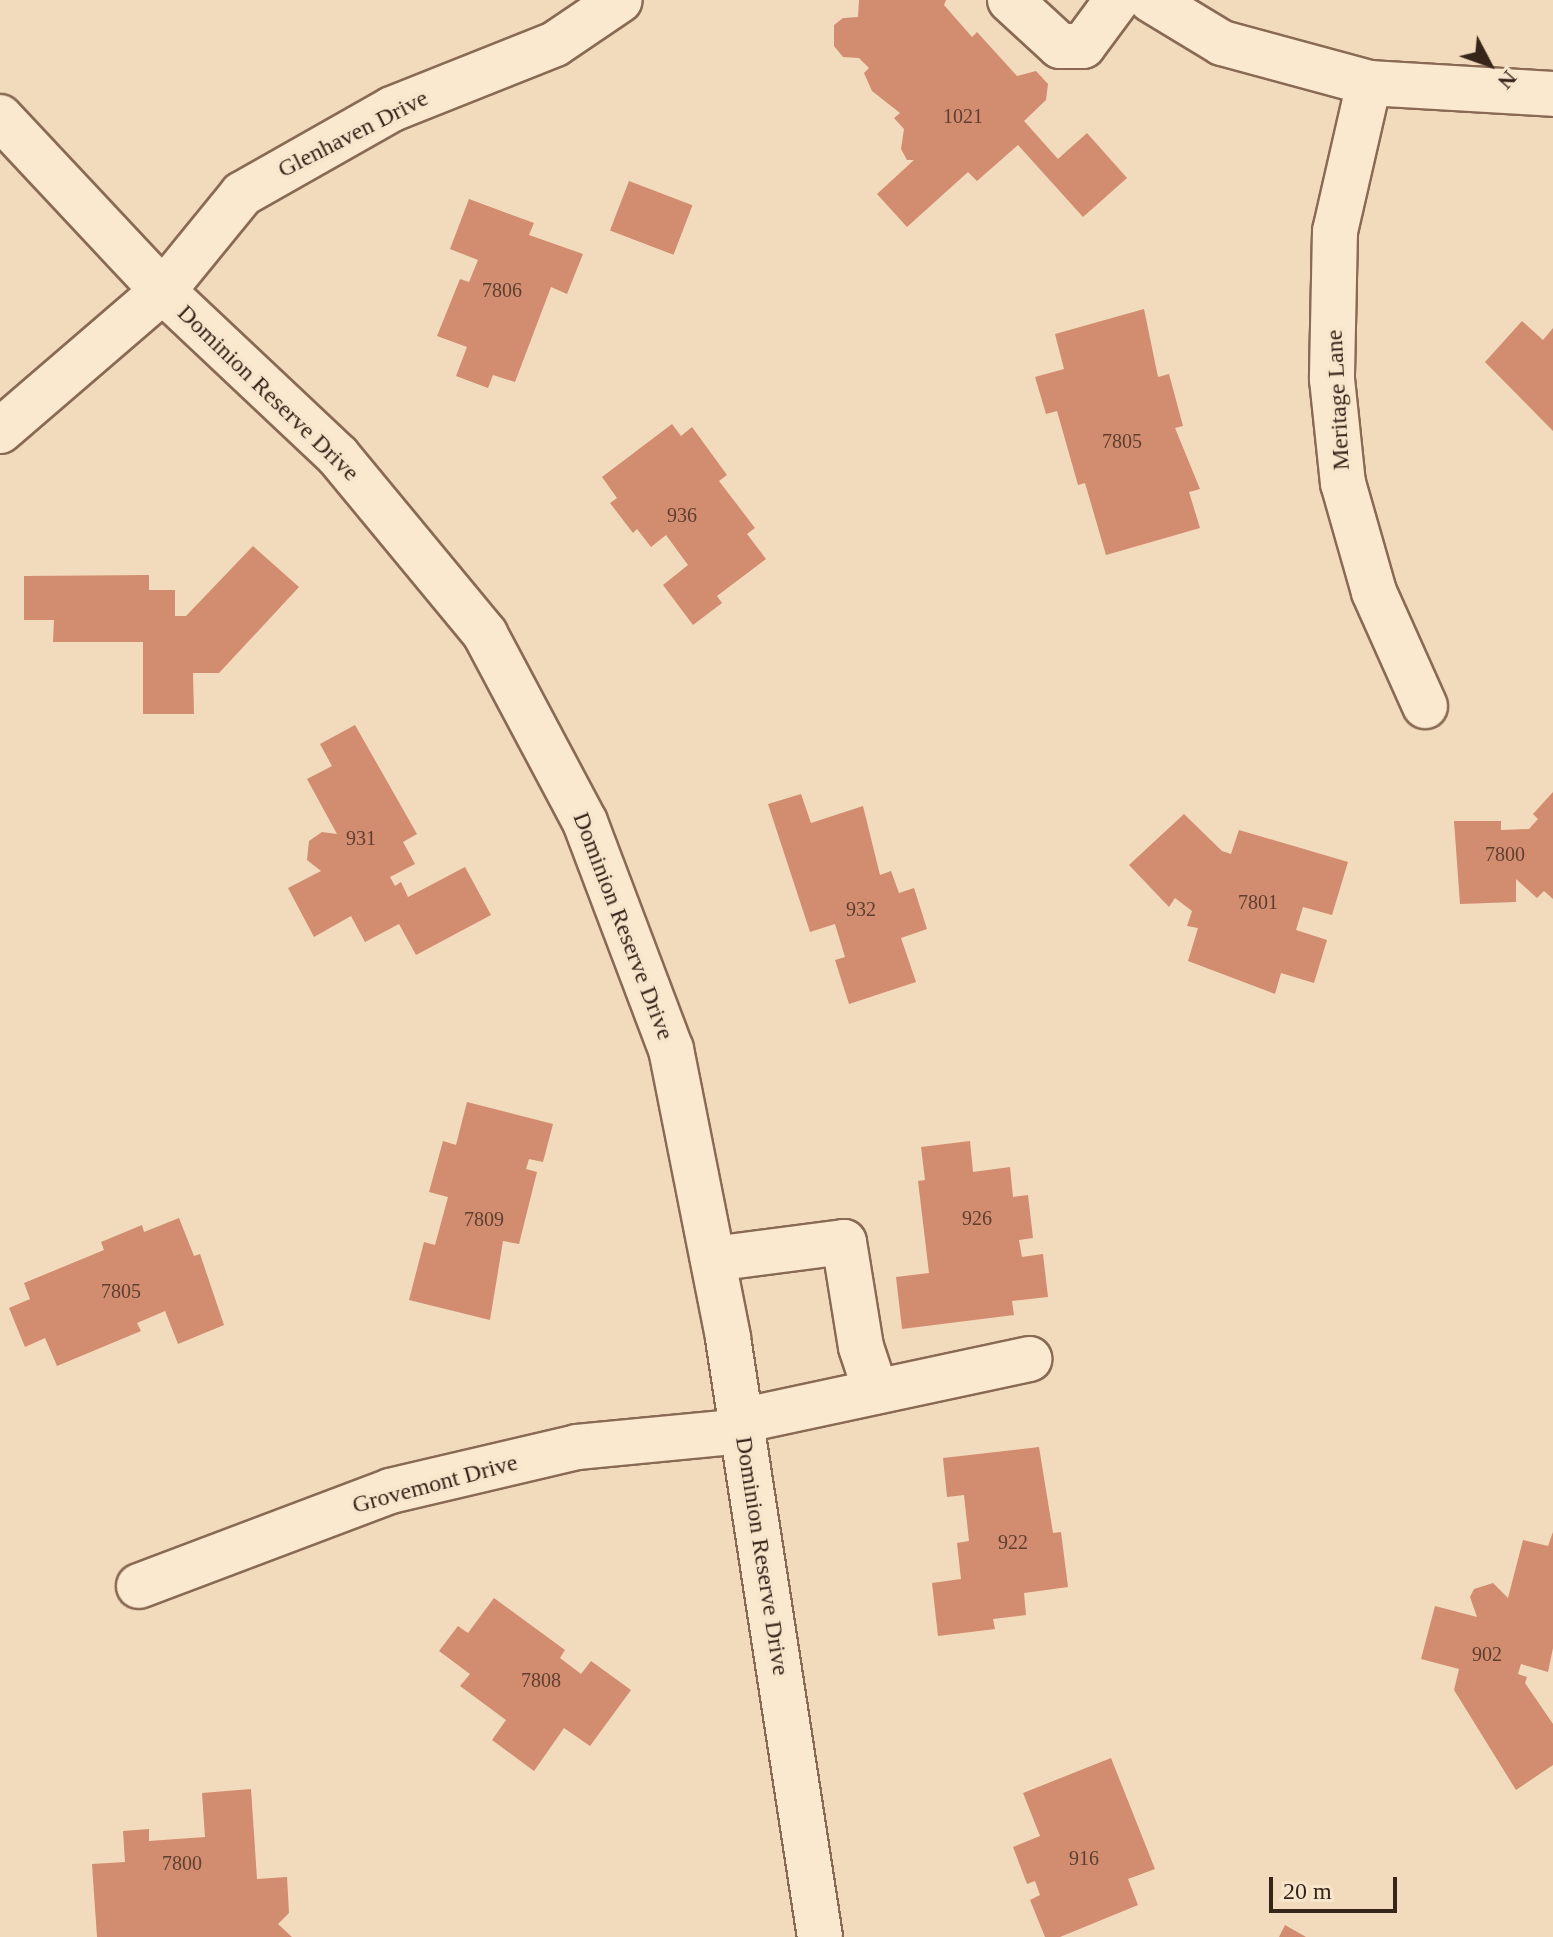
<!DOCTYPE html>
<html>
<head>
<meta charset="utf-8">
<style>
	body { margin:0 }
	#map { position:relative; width:1553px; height:1937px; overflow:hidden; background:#f1dbbc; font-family:"Times New Roman",serif }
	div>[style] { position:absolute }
	.building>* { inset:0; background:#d28c6f; transform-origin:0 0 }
	.roads { filter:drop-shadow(2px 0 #896a54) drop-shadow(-2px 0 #896a54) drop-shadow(0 2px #896a54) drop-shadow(0 -2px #896a54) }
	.minor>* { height:44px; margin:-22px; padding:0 22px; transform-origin:22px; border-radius:22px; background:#fbe9cf }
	span { translate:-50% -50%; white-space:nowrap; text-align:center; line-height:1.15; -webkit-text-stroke:7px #f8e6cc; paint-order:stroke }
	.number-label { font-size:20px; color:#5e3f2f }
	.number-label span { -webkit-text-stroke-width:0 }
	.street-label { font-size:24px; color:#37251a }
	.north { position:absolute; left:1449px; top:24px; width:80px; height:80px; -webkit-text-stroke:6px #f8e6cc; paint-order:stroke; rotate:131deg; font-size:22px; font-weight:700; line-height:32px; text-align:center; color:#37251a }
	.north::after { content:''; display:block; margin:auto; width:28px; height:36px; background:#37251a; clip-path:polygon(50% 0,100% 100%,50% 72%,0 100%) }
	.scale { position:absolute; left:1269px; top:1877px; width:128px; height:36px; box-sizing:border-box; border:4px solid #37251a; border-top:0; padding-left:10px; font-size:24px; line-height:28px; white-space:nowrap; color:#37251a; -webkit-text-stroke:6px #f8e6cc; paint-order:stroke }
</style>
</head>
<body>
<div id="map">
	<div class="building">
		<i style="clip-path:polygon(859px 0,946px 0,944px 5px,972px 37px,977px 32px,1017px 76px,1036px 71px,1048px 84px,1046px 100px,1024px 121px,1058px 159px,1087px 133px,1127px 178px,1083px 217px,1018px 145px,977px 181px,968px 172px,907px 227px,877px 194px,914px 160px,907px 160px,901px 149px,904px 129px,894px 118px,900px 113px,872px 91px,864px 73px,869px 68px,859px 58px,843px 57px,834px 46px,834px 25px,843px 18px,858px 17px)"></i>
		<i style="left:629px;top:181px;width:68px;height:53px;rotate:21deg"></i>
		<i style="clip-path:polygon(469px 199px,534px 223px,529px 235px,583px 254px,567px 294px,551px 287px,515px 382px,493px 375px,488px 388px,456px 376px,467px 347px,437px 336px,460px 279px,469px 282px,478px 260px,450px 249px)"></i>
		<i style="clip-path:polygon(1144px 309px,1158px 377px,1169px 374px,1183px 426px,1175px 428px,1200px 489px,1189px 492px,1200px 528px,1106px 555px,1085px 483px,1078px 485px,1057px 411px,1046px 414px,1035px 377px,1064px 369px,1055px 334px)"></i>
		<i style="clip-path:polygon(1522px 321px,1543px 340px,1553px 328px,1553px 431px,1485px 362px)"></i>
		<i style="clip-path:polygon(672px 424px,681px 436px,692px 427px,727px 475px,719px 481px,755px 528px,747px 534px,766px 559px,717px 596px,722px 603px,693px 625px,663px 585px,688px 565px,666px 535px,651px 547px,637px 529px,633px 533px,610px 503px,617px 498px,602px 477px)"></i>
		<i style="clip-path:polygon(253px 546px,299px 587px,219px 673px,193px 673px,194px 714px,143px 714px,143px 642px,53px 642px,54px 620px,24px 620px,24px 576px,149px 575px,149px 590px,175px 590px,175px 616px,186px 616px)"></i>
		<i style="clip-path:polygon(355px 725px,417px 834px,403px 842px,415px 864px,390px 877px,395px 886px,401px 882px,408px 897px,465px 867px,491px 915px,416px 955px,399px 924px,365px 942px,351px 916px,314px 937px,288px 888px,321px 871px,307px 860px,309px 841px,322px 832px,337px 834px,307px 779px,332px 766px,320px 744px)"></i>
		<i style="clip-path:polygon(1553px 792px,1553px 899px,1544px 891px,1537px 898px,1516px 879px,1516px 902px,1460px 904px,1454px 821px,1501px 821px,1501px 830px,1529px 829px,1538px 819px,1533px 814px)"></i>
		<i style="clip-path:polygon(801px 794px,811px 823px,863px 806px,880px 875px,891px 871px,899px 893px,914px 888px,927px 929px,901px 938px,916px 982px,849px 1004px,835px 960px,845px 957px,835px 924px,810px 932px,768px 804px)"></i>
		<i style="clip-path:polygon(1184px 814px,1222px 851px,1231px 854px,1239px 830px,1348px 862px,1332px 915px,1303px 907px,1296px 930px,1327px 940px,1314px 983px,1281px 973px,1275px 994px,1188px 961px,1198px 928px,1187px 926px,1192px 911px,1175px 898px,1169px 907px,1129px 865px)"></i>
		<i style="clip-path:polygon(467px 1102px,553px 1124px,543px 1162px,529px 1159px,526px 1169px,537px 1172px,519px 1244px,503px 1241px,490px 1320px,409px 1300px,424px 1242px,435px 1245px,448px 1197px,429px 1192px,443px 1141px,456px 1145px)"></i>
		<i style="clip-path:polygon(970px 1141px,973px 1172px,1010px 1167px,1013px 1197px,1028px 1195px,1033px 1238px,1019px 1240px,1022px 1257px,1043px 1254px,1048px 1297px,1012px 1301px,1014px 1315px,902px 1329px,896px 1277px,929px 1273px,918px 1181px,925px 1180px,921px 1147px)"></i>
		<i style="clip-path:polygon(179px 1218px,194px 1256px,200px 1254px,224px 1325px,178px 1344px,165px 1311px,137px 1323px,141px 1331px,57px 1366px,45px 1338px,25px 1347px,9px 1308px,30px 1299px,24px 1283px,104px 1250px,101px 1242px,142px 1225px,144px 1232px)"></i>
		<i style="clip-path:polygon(1039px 1447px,1053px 1533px,1061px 1532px,1068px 1587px,1024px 1593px,1026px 1615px,993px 1619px,995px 1629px,938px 1636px,932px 1583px,961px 1579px,957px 1543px,969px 1541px,964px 1495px,947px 1497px,943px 1458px)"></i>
		<i style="clip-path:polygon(1553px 1532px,1553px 1648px,1548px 1672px,1521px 1664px,1518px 1674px,1527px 1677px,1525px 1683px,1553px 1724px,1553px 1765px,1516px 1790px,1454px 1690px,1459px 1669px,1421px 1659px,1435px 1606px,1477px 1617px,1470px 1597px,1474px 1589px,1493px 1583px,1508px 1598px,1523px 1540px,1548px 1546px)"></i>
		<i style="clip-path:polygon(494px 1598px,565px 1650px,560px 1658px,581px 1674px,591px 1661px,631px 1690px,590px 1746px,564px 1728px,534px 1771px,492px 1740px,506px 1720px,460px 1686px,470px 1674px,439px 1651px,458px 1626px,468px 1633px)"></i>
		<i style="clip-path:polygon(1111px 1758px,1155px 1869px,1128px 1879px,1138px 1905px,1060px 1937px,1045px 1937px,1030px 1900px,1040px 1895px,1035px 1881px,1027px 1884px,1013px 1847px,1040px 1836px,1023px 1793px)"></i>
		<i style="clip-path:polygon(251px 1789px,257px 1879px,287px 1877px,289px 1913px,278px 1924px,292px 1937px,97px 1937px,92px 1864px,125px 1862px,123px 1831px,149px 1829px,149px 1841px,205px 1837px,202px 1793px)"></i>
		<i style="clip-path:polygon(1285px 1925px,1306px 1937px,1279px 1937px)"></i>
	</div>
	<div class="roads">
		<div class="minor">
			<i style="left:1010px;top:0;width:68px;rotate:42.6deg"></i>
			<i style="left:1060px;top:46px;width:23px"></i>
			<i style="left:1083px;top:46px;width:57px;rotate:-53.5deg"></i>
			<i style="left:1151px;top:0;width:83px;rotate:31.2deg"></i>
			<i style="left:1222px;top:43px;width:152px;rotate:15.2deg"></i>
			<i style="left:1369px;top:83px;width:184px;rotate:3.4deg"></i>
			<i style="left:1369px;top:83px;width:152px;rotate:102.9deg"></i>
			<i style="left:1335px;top:231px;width:148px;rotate:91.2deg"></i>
			<i style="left:1332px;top:379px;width:105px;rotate:84deg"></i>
			<i style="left:1343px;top:483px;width:113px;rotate:74.1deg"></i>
			<i style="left:1374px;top:592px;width:125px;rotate:65.9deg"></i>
			<i style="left:0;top:117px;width:238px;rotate:46.9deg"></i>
			<i style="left:163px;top:291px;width:241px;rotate:43.3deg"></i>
			<i style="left:338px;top:456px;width:231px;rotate:50.4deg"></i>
			<i style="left:485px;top:634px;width:213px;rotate:62deg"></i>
			<i style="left:585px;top:822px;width:243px;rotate:69.3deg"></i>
			<i style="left:671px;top:1049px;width:295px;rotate:78.8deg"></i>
			<i style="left:728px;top:1338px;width:606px;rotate:81.27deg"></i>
			<i style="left:0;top:431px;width:215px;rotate:-40.7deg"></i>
			<i style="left:163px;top:291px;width:125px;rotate:-50.8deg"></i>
			<i style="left:242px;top:194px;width:172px;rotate:-29.5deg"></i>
			<i style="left:392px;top:109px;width:175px;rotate:-21.7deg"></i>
			<i style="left:555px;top:44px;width:78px;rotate:-34.1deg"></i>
			<i style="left:713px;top:1259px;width:132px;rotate:-7.4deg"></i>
			<i style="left:844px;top:1242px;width:106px;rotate:80.8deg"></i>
			<i style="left:861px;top:1347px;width:47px;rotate:71.6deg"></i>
			<i style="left:740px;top:1421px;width:296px;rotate:-12.1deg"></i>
			<i style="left:139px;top:1586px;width:268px;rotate:-20.7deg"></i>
			<i style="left:390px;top:1491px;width:192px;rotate:-13.2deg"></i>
			<i style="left:577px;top:1447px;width:166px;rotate:-5.5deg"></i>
		</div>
	</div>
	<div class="number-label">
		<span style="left:963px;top:116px">1021</span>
		<span style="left:502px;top:290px">7806</span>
		<span style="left:1122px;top:441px">7805</span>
		<span style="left:682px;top:515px">936</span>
		<span style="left:361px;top:838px">931</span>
		<span style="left:1505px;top:854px">7800</span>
		<span style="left:1258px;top:902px">7801</span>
		<span style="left:861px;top:909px">932</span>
		<span style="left:977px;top:1218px">926</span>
		<span style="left:484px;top:1219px">7809</span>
		<span style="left:121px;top:1291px">7805</span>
		<span style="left:1013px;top:1542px">922</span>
		<span style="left:1487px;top:1654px">902</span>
		<span style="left:541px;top:1680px">7808</span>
		<span style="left:1084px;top:1858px">916</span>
		<span style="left:182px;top:1863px">7800</span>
	</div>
	<div class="street-label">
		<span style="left:353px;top:134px;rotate:-27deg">Glenhaven Drive</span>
		<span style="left:268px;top:393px;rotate:44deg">Dominion Reserve Drive</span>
		<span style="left:1338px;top:400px;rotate:-93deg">Meritage Lane</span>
		<span style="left:623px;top:926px;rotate:69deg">Dominion Reserve Drive</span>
		<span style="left:435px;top:1484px;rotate:-15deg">Grovemont Drive</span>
		<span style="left:762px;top:1556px;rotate:81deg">Dominion Reserve Drive</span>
	</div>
	<div class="north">N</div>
	<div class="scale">20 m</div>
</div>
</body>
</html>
